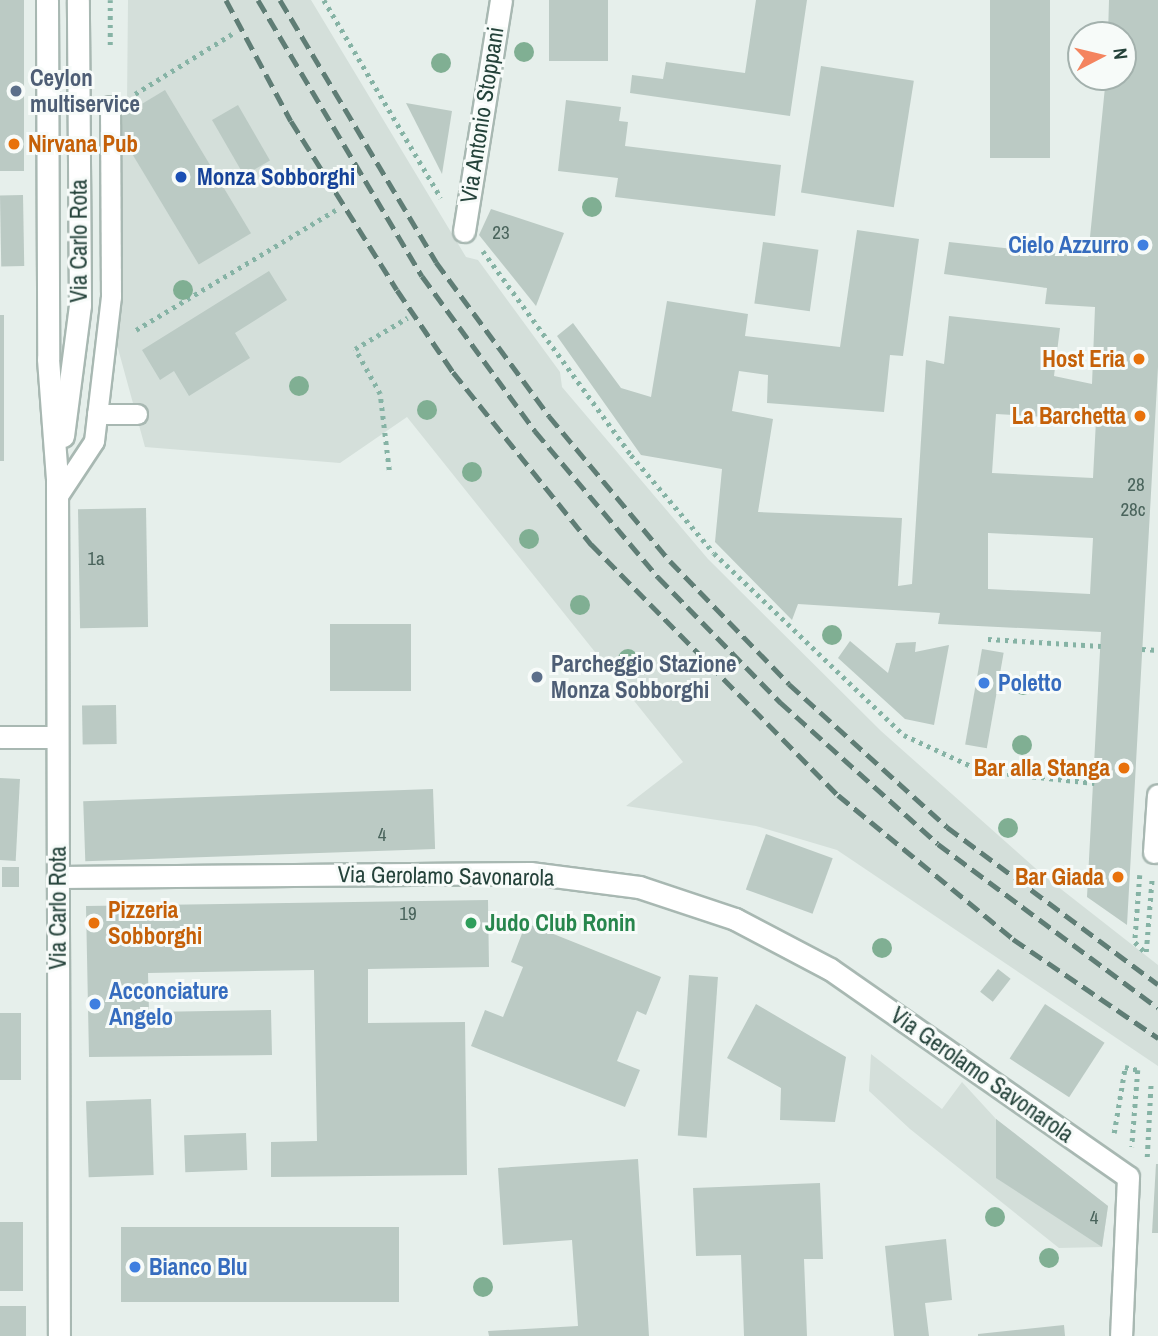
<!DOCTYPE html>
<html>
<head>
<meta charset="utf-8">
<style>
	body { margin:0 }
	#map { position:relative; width:1158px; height:1336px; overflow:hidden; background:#e6efeb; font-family:"Archivo Narrow",sans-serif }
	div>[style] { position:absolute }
	.built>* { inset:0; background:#d4dfda }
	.building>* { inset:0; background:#bbcac4; transform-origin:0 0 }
	.path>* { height:4.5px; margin-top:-2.25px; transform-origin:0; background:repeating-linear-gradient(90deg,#86b3a5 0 3.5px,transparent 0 8.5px) }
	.roads { filter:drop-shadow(2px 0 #a8b8b2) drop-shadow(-2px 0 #a8b8b2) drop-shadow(0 2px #a8b8b2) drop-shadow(0 -2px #a8b8b2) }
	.lane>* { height:19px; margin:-9.5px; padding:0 9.5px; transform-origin:9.5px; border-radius:9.5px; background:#fff }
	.street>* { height:21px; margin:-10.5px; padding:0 10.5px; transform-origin:10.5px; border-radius:10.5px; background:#fff }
	.secondary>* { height:21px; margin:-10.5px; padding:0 10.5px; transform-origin:10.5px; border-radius:10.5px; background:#fff }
	.rail>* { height:5px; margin-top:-2.5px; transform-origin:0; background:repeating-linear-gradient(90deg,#5f7d75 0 14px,transparent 0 21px) }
	.trees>* { width:20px; height:20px; margin:-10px; border-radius:50%; background:#80af93 }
	.dots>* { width:19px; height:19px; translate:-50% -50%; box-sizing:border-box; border:4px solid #f7fbf9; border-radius:50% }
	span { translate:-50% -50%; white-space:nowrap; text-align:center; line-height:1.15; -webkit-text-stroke:6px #f7fbf9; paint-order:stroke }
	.number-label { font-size:19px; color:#4a645c }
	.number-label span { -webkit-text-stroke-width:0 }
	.service-label { font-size:23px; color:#4e5e75; font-weight:700 }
	.left { translate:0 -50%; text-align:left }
	.street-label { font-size:23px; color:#24423a }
	.food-label { font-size:23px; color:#c56008; font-weight:700 }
	.right { translate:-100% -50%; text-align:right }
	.transit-label { font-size:23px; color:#164399; font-weight:700 }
	.shop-label { font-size:23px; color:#366cbe; font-weight:700 }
	.leisure-label { font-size:23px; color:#27864d; font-weight:700 }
	.north { position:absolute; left:1067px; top:21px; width:70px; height:70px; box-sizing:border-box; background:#f7fbf9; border:2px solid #a3b1ad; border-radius:50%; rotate:83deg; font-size:19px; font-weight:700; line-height:28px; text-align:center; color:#24423a }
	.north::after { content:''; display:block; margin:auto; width:24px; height:32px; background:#f4845f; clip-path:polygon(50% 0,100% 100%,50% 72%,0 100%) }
</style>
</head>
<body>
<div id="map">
	<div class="built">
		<i style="clip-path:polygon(128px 0,311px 0,466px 257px,478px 260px,560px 372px,562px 387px,708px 559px,881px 731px,1043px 875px,1158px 965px,1158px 1066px,837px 850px,756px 826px,626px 806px,683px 762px,407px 417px,340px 463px,145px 447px,114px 334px,122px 269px,112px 121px,127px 104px)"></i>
		<i style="clip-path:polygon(871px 1054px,942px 1109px,962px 1082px,996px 1119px,1108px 1206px,1102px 1247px,1059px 1248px,910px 1129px,869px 1091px)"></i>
	</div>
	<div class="building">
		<i style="left:0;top:0;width:24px;height:171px"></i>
		<i style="left:549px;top:0;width:59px;height:61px"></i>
		<i style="clip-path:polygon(756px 0,807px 0,790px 116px,630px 93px,632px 75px,663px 79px,666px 62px,745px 73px)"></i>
		<i style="left:990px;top:0;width:60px;height:158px"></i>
		<i style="clip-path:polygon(evenodd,1109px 0,1158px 0,1158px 367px,1127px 925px,1087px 897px,1101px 632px,938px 624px,940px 613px,798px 604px,792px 620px,715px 542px,722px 469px,641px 455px,557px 336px,573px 323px,621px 388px,651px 397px,667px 301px,748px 314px,745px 336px,840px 347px,857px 230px,919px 239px,903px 356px,890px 355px,884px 412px,767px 403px,768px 375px,739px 371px,732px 411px,773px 419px,758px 512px,902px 518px,898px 586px,912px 584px,926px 360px,944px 364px,949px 316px,1060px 328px,1054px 376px,1092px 384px,1095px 307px,1045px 304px,1047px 288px,944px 274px,949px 242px,1088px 257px,1106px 77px,1123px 77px,1123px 35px,1108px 35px,1109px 0,996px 414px,1096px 420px,1093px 478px,992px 473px,996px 414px,1109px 0,988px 533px,1093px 538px,1090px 594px,988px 589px,988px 533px)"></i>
		<i style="left:821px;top:66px;width:94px;height:128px;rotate:9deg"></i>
		<i style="left:165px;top:90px;width:167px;height:61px;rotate:59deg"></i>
		<i style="clip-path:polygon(566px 100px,621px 107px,619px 121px,628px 122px,625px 146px,781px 165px,775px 216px,615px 197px,618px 178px,558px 171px)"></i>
		<i style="clip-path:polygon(406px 103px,452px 111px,442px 174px)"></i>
		<i style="left:238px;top:105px;width:64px;height:30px;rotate:60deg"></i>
		<i style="left:23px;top:195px;width:71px;height:23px;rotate:89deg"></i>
		<i style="clip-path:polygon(491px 209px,564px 233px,536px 306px,479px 235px)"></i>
		<i style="left:763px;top:242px;width:56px;height:62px;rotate:8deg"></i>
		<i style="clip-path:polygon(269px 271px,287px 300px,235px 333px,250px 358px,189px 396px,174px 371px,160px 380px,142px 350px)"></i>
		<i style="left:0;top:315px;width:4px;height:146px"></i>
		<i style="left:146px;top:508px;width:119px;height:68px;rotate:89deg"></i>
		<i style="left:330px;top:624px;width:81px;height:67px"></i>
		<i style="clip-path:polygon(850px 641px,888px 673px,896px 643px,916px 642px,915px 652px,949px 645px,934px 725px,905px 719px,838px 658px)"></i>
		<i style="left:982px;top:649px;width:22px;height:97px;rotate:10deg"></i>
		<i style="left:116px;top:705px;width:39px;height:34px;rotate:89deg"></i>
		<i style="left:0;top:778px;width:20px;height:82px;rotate:3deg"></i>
		<i style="left:433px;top:789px;width:60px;height:350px;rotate:88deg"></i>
		<i style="left:766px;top:834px;width:71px;height:59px;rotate:20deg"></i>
		<i style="left:2px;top:867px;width:17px;height:20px"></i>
		<i style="clip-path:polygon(488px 900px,489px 967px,368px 969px,368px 1023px,465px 1022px,467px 1175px,271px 1177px,271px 1142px,317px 1141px,314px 970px,148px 973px,149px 1012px,271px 1010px,272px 1055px,89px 1057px,86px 906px)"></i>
		<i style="clip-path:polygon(526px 923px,661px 977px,646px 1015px,637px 1011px,617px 1061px,640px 1070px,625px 1107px,471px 1046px,485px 1010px,503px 1017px,523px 967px,511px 962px)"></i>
		<i style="left:998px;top:969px;width:16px;height:29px;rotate:38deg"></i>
		<i style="left:689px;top:975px;width:29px;height:161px;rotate:4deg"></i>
		<i style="clip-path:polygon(756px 1004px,846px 1057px,835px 1122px,780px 1120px,781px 1088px,727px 1058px)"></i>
		<i style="left:1045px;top:1004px;width:71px;height:65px;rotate:33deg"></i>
		<i style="left:0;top:1013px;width:21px;height:67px"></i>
		<i style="left:151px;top:1099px;width:76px;height:65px;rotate:88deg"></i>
		<i style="clip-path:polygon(996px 1119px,1108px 1206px,1102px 1247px,996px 1178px)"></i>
		<i style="left:246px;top:1133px;width:37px;height:62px;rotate:88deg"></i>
		<i style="clip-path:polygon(638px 1159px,649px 1336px,489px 1336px,488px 1331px,578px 1326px,572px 1240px,503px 1245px,498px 1168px)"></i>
		<i style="clip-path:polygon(1156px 1164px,1158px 1164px,1158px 1233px,1152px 1233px)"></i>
		<i style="clip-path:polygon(820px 1183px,823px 1259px,804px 1259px,807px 1336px,744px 1336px,741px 1255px,696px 1256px,693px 1188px)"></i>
		<i style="left:0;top:1222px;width:23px;height:69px"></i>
		<i style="left:121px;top:1227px;width:278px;height:75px"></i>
		<i style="clip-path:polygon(946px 1239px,952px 1300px,925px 1303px,929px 1336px,894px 1336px,885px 1246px)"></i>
		<i style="left:0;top:1306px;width:26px;height:30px"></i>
		<i style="clip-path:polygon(1064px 1325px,1065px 1336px,978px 1336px,978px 1334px)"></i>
	</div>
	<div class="path">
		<i style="left:324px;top:0;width:230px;rotate:59.4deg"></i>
		<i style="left:110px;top:45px;width:45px;rotate:-90deg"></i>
		<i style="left:135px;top:94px;width:118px;rotate:-31.8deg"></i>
		<i style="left:483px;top:251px;width:252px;rotate:54deg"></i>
		<i style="left:631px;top:455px;width:128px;rotate:49.7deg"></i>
		<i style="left:714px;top:553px;width:263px;rotate:43.8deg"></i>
		<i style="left:904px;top:735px;width:86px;rotate:24.8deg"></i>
		<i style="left:982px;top:771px;width:113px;rotate:6.1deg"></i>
		<i style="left:136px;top:330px;width:233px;rotate:-31deg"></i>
		<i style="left:389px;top:470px;width:77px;rotate:-96.8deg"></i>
		<i style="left:380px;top:394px;width:51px;rotate:-119.1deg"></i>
		<i style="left:355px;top:349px;width:61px;rotate:-30.8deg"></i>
		<i style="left:988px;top:639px;width:113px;rotate:3.5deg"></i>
		<i style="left:1142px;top:649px;width:16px;rotate:4deg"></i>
		<i style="left:1140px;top:875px;width:67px;rotate:94.3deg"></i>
		<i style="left:1135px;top:942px;width:16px;rotate:45deg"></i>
		<i style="left:1146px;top:952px;width:75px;rotate:-85.4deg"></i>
		<i style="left:1114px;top:1133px;width:67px;rotate:-80.5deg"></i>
		<i style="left:1125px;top:1067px;width:13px;rotate:13deg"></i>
		<i style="left:1138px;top:1070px;width:77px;rotate:94.5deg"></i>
		<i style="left:1147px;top:1157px;width:76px;rotate:-87deg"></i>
	</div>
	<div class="roads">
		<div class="lane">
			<i style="left:97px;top:414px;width:40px"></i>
			<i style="left:57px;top:497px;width:67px;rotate:-56.5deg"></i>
			<i style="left:94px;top:441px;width:145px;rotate:-83.3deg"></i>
			<i style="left:111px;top:297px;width:191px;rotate:-90.3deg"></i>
		</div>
		<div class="street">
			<i style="left:464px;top:231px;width:234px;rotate:-80.9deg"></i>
			<i style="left:0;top:737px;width:57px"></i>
			<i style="left:1154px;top:852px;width:57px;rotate:-86deg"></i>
			<i style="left:58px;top:877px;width:472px;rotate:-0.5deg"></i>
			<i style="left:530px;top:873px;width:110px;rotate:7.3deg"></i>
			<i style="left:639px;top:887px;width:101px;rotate:18.4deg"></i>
			<i style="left:735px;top:919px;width:107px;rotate:27.8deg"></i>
			<i style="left:830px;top:969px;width:363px;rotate:34.9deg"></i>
			<i style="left:1128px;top:1177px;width:159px;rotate:92.5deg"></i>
		</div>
		<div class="secondary">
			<i style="left:47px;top:0;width:359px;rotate:89.8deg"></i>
			<i style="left:48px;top:359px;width:121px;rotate:85.7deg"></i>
			<i style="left:57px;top:480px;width:856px;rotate:89.87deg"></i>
			<i style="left:63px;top:436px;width:132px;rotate:-82.6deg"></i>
			<i style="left:80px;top:305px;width:305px;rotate:-90.4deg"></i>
		</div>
	</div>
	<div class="rail">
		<i style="left:226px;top:0;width:137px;rotate:61.8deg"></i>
		<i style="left:291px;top:121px;width:199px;rotate:57.9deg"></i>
		<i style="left:397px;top:290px;width:99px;rotate:55.7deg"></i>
		<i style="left:453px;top:372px;width:221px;rotate:51.3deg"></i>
		<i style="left:591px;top:544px;width:352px;rotate:45.5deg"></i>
		<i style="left:838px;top:795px;width:227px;rotate:39.4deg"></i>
		<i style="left:1013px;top:939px;width:176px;rotate:34.3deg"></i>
		<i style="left:258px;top:0;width:321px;rotate:59.3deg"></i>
		<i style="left:422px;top:276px;width:192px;rotate:53.9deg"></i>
		<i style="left:535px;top:431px;width:191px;rotate:49.9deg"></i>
		<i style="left:658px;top:577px;width:175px;rotate:45.7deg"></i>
		<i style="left:780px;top:702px;width:212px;rotate:41.9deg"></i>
		<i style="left:938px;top:844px;width:274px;rotate:36.7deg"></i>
		<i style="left:280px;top:0;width:305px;rotate:59.2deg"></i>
		<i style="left:436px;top:262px;width:191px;rotate:53.7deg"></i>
		<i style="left:549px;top:416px;width:189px;rotate:50.2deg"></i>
		<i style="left:670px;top:561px;width:171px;rotate:45.9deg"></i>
		<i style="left:789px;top:684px;width:213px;rotate:42.1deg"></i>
		<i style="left:947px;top:827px;width:263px;rotate:36.7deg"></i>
	</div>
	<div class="trees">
		<i style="left:524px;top:52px"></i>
		<i style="left:441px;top:63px"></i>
		<i style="left:592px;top:207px"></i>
		<i style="left:183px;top:290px"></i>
		<i style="left:299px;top:386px"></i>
		<i style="left:427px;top:410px"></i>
		<i style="left:472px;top:472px"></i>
		<i style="left:529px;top:539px"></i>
		<i style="left:580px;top:605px"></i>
		<i style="left:832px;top:635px"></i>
		<i style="left:628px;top:659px"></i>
		<i style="left:1023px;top:685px"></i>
		<i style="left:1022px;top:745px"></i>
		<i style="left:1008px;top:828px"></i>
		<i style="left:882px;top:948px"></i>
		<i style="left:995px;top:1217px"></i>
		<i style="left:1049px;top:1258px"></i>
		<i style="left:483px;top:1287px"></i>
	</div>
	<div class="dots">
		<i style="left:16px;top:91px;background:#5c6f8a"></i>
		<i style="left:14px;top:144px;background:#e8710a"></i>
		<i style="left:181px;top:177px;background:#1a4fb4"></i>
		<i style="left:1143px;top:245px;background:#3f7fe0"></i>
		<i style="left:1139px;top:359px;background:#e8710a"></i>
		<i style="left:1140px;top:416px;background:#e8710a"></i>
		<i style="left:537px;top:677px;background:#5c6f8a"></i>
		<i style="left:984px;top:683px;background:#3f7fe0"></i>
		<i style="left:1124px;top:768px;background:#e8710a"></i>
		<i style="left:1118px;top:877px;background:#e8710a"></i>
		<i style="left:94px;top:923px;background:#e8710a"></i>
		<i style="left:471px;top:923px;background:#2e9e5b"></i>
		<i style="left:95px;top:1004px;background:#3f7fe0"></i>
		<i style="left:135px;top:1267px;background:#3f7fe0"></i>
	</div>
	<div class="number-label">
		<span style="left:501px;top:233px">23</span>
		<span style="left:1136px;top:485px">28</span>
		<span style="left:1133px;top:510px">28c</span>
		<span style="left:96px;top:559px">1a</span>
		<span style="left:382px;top:835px">4</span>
		<span style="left:408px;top:914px">19</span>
		<span style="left:1094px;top:1218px">4</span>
	</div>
	<div class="service-label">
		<span class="left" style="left:30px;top:91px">Ceylon<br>multiservice</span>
		<span class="left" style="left:551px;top:677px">Parcheggio Stazione<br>Monza Sobborghi</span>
	</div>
	<div class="street-label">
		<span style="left:482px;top:115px;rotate:-81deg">Via Antonio Stoppani</span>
		<span style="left:79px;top:241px;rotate:-90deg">Via Carlo Rota</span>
		<span style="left:446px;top:876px;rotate:1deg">Via Gerolamo Savonarola</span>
		<span style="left:58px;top:908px;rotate:-90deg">Via Carlo Rota</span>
		<span style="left:982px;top:1075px;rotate:35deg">Via Gerolamo Savonarola</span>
	</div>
	<div class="food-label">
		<span class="left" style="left:28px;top:144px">Nirvana Pub</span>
		<span class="right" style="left:1125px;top:359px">Host Eria</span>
		<span class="right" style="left:1126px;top:416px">La Barchetta</span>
		<span class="right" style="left:1110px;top:768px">Bar alla Stanga</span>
		<span class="right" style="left:1104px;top:877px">Bar Giada</span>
		<span class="left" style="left:108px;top:923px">Pizzeria<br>Sobborghi</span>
	</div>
	<div class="transit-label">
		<span class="left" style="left:197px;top:177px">Monza Sobborghi</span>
	</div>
	<div class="shop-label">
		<span class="right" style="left:1129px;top:245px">Cielo Azzurro</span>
		<span class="left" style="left:998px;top:683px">Poletto</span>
		<span class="left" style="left:109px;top:1004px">Acconciature<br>Angelo</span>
		<span class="left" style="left:149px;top:1267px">Bianco Blu</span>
	</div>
	<div class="leisure-label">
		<span class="left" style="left:485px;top:923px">Judo Club Ronin</span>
	</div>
	<div class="north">N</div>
</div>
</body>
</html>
